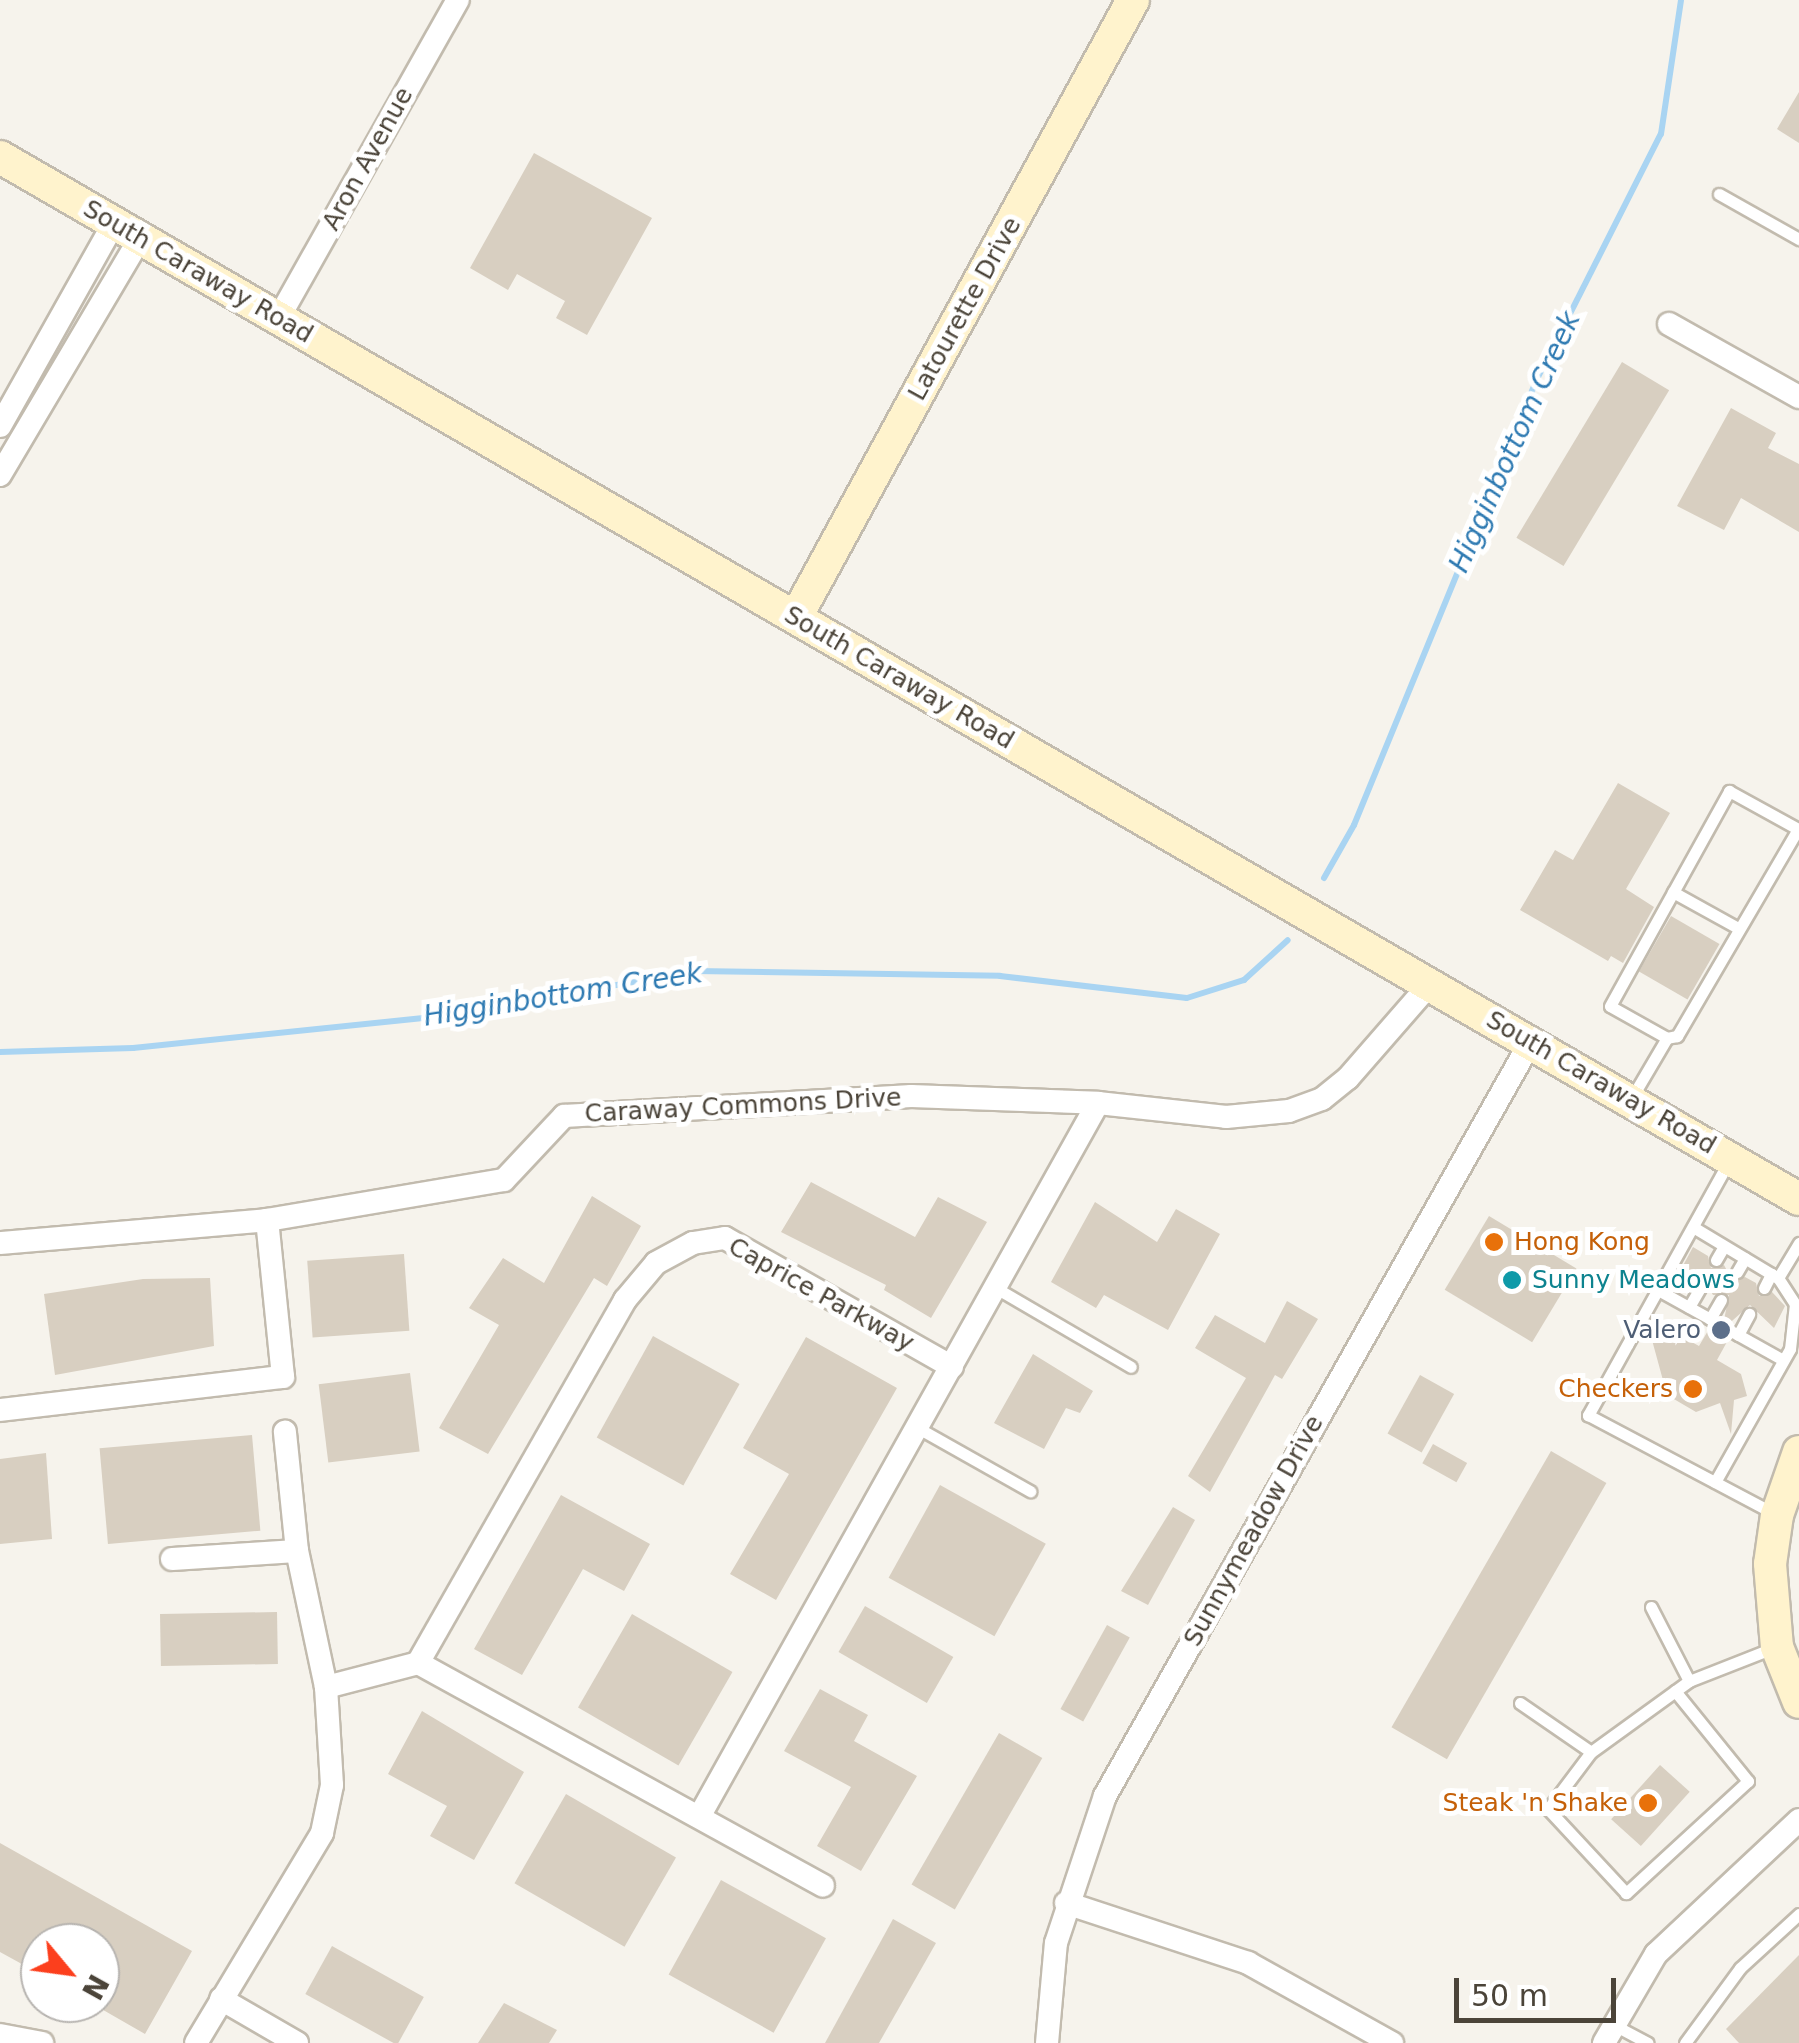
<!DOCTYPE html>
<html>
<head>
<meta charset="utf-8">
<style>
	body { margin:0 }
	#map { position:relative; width:1799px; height:2043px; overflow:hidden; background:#f6f3ec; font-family:"DejaVu Sans",sans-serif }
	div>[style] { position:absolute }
	.stream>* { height:6px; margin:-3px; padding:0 3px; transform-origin:3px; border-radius:3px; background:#a9d4f2 }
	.building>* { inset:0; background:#d8cfc1; transform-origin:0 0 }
	.roads { filter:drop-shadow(2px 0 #c2bbae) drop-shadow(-2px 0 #c2bbae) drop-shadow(0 2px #c2bbae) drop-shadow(0 -2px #c2bbae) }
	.lane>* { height:11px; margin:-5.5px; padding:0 5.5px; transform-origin:5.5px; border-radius:5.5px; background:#fff }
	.street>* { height:22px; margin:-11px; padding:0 11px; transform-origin:11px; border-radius:11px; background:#fff }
	.secondary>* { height:32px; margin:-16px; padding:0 16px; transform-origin:16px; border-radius:16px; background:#fff3cd }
	.dots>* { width:28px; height:28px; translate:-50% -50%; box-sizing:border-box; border:5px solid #fff; border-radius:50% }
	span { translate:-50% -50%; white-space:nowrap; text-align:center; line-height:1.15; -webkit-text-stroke:10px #fff; paint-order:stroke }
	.street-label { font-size:25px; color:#4b4439 }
	.food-label { font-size:25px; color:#c56008 }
	.left { translate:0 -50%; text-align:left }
	.right { translate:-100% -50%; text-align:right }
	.culture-label { font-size:25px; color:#0d838f }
	.service-label { font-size:25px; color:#4e5e75 }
	.water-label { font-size:28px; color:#2e7ab2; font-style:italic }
	.north { position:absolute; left:20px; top:1923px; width:100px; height:100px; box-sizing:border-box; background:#fff; border:2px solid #b7b4b0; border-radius:50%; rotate:119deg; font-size:28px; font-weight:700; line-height:40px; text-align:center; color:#4b4439 }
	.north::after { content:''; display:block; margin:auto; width:35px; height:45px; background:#fc3f1d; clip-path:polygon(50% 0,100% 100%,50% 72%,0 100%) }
	.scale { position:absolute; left:1454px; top:1978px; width:162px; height:45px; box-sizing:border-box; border:5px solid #4b4439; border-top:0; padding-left:12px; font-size:30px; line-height:35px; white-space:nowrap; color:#4b4439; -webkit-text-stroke:8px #fff; paint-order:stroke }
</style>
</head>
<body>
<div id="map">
	<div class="stream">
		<i style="left:1324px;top:878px;width:61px;rotate:-60.5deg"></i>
		<i style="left:1354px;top:825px;width:478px;rotate:-67.7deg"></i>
		<i style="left:1535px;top:383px;width:279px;rotate:-63.2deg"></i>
		<i style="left:1661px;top:134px;width:135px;rotate:-81.5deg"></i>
		<i style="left:0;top:1052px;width:133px;rotate:-1.7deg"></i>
		<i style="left:133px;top:1048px;width:304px;rotate:-5.9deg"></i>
		<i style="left:435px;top:1017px;width:264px;rotate:-10deg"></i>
		<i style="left:695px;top:971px;width:305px;rotate:0.9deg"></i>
		<i style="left:1000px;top:976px;width:188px;rotate:6.7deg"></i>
		<i style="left:1187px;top:998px;width:60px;rotate:-17.5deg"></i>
		<i style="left:1244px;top:980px;width:59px;rotate:-42.3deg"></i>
	</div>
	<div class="building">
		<i style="clip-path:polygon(1799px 92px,1799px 143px,1777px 129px)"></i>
		<i style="clip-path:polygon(534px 153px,652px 218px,587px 335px,556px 318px,565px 301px,517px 274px,508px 290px,470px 268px)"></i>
		<i style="left:1622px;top:362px;width:55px;height:205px;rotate:31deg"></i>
		<i style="clip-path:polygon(1731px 408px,1776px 433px,1768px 448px,1799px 464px,1799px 532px,1741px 498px,1724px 530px,1677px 506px)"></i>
		<i style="clip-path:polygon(1618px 783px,1670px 813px,1626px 889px,1654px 907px,1623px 963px,1611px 956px,1608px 961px,1520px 910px,1555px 850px,1573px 860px)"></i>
		<i style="left:1671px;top:916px;width:56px;height:64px;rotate:30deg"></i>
		<i style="clip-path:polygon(811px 1182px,915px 1237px,938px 1197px,987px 1222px,931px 1318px,884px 1290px,886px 1285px,781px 1232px)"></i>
		<i style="clip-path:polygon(592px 1196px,641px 1226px,607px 1286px,594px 1278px,488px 1454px,439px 1428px,499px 1325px,469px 1308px,503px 1258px,544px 1283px)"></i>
		<i style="clip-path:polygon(1095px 1202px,1157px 1242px,1176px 1209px,1220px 1234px,1168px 1330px,1104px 1295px,1096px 1308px,1051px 1282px)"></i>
		<i style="left:1489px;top:1216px;width:102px;height:86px;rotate:31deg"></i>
		<i style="clip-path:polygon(1693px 1247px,1708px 1256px,1711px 1268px,1724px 1265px,1732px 1280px,1745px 1277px,1756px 1283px,1759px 1296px,1772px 1292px,1785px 1306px,1774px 1328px,1750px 1305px,1724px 1328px,1728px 1340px,1717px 1360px,1741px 1374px,1747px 1396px,1734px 1400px,1731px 1434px,1720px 1403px,1696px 1412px,1667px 1395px,1652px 1340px,1677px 1334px,1699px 1346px,1709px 1329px,1723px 1325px,1729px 1295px,1713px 1295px,1704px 1280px,1692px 1283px,1678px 1275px)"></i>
		<i style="left:404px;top:1254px;width:77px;height:97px;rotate:86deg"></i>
		<i style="clip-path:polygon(210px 1278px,214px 1346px,55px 1375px,44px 1294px,143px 1279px)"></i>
		<i style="clip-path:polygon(1287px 1301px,1318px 1319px,1282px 1379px,1275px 1375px,1210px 1492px,1188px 1476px,1246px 1378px,1195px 1348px,1215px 1315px,1265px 1343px)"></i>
		<i style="left:653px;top:1336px;width:99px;height:116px;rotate:29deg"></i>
		<i style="clip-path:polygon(806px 1337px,897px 1388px,776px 1600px,730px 1574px,789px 1474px,743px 1448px)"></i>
		<i style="clip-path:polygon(1033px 1354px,1093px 1391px,1080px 1413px,1066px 1408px,1044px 1449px,994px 1423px)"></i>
		<i style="left:410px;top:1373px;width:79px;height:92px;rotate:83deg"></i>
		<i style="left:1420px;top:1375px;width:39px;height:67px;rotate:29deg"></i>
		<i style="left:252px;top:1435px;width:96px;height:153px;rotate:85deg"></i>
		<i style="left:1433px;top:1444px;width:39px;height:22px;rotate:29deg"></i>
		<i style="left:1551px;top:1451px;width:64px;height:319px;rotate:30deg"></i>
		<i style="clip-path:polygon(46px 1453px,52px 1539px,0 1544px,0 1459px)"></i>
		<i style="left:940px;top:1485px;width:121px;height:106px;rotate:29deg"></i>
		<i style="clip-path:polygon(561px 1495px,650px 1544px,624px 1591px,583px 1569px,522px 1675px,474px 1649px)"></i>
		<i style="clip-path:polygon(1173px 1507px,1195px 1520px,1148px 1605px,1121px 1591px)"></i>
		<i style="left:865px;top:1606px;width:102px;height:53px;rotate:30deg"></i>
		<i style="left:277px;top:1612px;width:52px;height:117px;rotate:89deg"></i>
		<i style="left:632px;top:1614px;width:116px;height:108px;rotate:30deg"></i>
		<i style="left:1107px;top:1625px;width:26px;height:96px;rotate:29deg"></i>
		<i style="clip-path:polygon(820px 1689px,868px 1715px,854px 1741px,917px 1776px,861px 1871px,817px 1846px,851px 1787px,784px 1751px)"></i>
		<i style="clip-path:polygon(422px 1711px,524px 1772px,474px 1860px,430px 1836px,447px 1806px,388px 1774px)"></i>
		<i style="left:999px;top:1733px;width:50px;height:175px;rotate:30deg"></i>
		<i style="left:1660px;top:1765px;width:40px;height:73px;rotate:42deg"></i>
		<i style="left:566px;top:1794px;width:127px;height:103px;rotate:30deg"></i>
		<i style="clip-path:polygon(0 1843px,192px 1951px,145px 2034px,91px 2003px,100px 2003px,100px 1943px,40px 1943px,40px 1974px,0 1952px)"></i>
		<i style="left:721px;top:1880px;width:120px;height:108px;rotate:29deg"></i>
		<i style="clip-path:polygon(893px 1919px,936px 1943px,879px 2043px,825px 2043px)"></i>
		<i style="left:332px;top:1946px;width:105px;height:55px;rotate:29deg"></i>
		<i style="clip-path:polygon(1799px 1955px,1799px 2043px,1739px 2043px,1726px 2029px)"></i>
		<i style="clip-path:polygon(504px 2003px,557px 2030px,549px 2043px,478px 2043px)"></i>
	</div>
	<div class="roads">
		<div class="lane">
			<i style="left:1719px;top:194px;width:92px;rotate:29.4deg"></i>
			<i style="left:1673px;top:892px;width:74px;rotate:29deg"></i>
			<i style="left:1631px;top:1099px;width:71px;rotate:-59.5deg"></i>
			<i style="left:1667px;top:1038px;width:65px;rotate:-150.7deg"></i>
			<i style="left:1610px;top:1006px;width:246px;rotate:-61deg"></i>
			<i style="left:1729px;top:791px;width:79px;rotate:28.8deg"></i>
			<i style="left:1798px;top:829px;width:240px;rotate:120.3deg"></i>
			<i style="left:1677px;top:1036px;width:10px;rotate:169deg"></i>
			<i style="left:1729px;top:1161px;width:291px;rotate:119deg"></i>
			<i style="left:1588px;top:1415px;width:212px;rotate:27.9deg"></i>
			<i style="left:1693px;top:1227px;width:99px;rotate:31deg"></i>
			<i style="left:1778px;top:1278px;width:41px;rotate:-59deg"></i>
			<i style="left:1716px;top:1260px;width:16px;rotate:-60deg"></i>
			<i style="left:1737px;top:1272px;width:16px;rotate:-60deg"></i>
			<i style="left:996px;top:1288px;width:156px;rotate:30.3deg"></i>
			<i style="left:1764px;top:1288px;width:16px;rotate:-63deg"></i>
			<i style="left:1658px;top:1290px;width:64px;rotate:29deg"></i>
			<i style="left:1689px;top:1307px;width:22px;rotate:-60deg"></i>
			<i style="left:1710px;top:1319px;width:22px;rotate:-60deg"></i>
			<i style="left:1733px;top:1332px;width:57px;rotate:29.2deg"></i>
			<i style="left:1738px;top:1335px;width:24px;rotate:-62deg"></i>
			<i style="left:918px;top:1428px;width:129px;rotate:29.4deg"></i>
			<i style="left:1715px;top:1482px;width:153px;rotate:-60.6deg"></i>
			<i style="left:1790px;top:1349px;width:45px;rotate:-83.7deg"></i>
			<i style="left:1795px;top:1304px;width:31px;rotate:-123deg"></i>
			<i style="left:1651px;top:1607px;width:83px;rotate:62.8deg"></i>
			<i style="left:1675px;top:1691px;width:116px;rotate:51deg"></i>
			<i style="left:1748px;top:1781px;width:166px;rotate:137.4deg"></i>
			<i style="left:1626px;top:1893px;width:115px;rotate:-132.9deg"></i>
			<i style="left:1548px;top:1809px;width:71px;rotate:-53deg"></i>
			<i style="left:1591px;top:1752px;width:121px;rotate:-35.9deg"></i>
			<i style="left:1689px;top:1681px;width:90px;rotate:-21.4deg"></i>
			<i style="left:1520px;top:1703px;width:86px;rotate:34.6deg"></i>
			<i style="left:1614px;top:2025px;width:38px;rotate:28deg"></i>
			<i style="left:1685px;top:2043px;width:93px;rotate:-53.7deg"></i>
			<i style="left:1740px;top:1968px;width:80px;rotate:-42.5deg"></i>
		</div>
		<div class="street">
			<i style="left:278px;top:319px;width:366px;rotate:-60.6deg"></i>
			<i style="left:1669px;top:324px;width:149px;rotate:29.3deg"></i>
			<i style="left:0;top:426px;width:233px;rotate:-60.7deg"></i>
			<i style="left:0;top:475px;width:275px;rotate:-59.4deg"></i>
			<i style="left:0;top:1243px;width:268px;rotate:-4.9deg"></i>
			<i style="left:267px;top:1220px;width:240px;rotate:-9.6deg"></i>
			<i style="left:504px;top:1180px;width:88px;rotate:-46.8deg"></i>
			<i style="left:564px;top:1116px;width:348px;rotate:-3.3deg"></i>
			<i style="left:911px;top:1096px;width:187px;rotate:2.1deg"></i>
			<i style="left:1098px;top:1103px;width:129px;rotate:6.2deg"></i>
			<i style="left:1226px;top:1117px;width:63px;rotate:-5.4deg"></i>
			<i style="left:1289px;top:1111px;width:35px;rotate:-20deg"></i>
			<i style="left:1322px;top:1099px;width:33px;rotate:-39deg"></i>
			<i style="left:1348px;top:1078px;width:123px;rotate:-48.9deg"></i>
			<i style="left:0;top:1410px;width:285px;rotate:-6.7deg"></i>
			<i style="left:283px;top:1377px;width:158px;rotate:-95.8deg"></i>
			<i style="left:172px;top:1559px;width:125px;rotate:-3.7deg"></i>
			<i style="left:418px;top:1663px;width:462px;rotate:28.8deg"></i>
			<i style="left:326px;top:1687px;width:95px;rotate:-14.6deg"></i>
			<i style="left:418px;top:1663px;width:418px;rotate:-60.3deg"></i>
			<i style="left:625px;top:1300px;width:48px;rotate:-50deg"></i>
			<i style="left:656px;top:1263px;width:42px;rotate:-28.4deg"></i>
			<i style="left:693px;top:1243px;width:32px;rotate:-9deg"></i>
			<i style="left:725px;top:1238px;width:261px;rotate:29.6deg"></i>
			<i style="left:699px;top:1817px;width:818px;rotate:-60.8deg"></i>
			<i style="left:1066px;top:1903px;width:192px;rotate:18.2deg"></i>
			<i style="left:1248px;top:1963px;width:165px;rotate:29.1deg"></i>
			<i style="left:221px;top:1999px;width:88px;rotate:30.1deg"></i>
			<i style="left:0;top:2035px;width:43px;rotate:10.8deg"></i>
			<i style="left:196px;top:2043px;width:245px;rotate:-59deg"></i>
			<i style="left:322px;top:1833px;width:49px;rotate:-78.2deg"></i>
			<i style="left:332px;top:1785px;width:98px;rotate:-93.5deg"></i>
			<i style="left:326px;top:1687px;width:139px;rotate:-102deg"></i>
			<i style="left:297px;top:1551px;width:120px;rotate:-95.8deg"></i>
			<i style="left:1047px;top:2043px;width:100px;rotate:-84.9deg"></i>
			<i style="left:1056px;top:1943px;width:155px;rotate:-71.6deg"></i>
			<i style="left:1105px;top:1796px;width:865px;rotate:-60.56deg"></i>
			<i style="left:1604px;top:2043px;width:103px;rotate:-59.7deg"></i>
			<i style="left:1656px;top:1954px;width:196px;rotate:-43.1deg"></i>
		</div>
		<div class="secondary">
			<i style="left:0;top:157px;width:2079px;rotate:30.08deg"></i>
			<i style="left:796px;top:617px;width:703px;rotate:-61.36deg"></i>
			<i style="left:1799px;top:1452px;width:67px;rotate:109.2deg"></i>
			<i style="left:1777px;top:1515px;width:49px;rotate:98.1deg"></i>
			<i style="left:1770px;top:1564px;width:83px;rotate:85.2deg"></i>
			<i style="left:1777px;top:1647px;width:59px;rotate:68.2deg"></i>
		</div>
	</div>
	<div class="dots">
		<i style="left:1494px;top:1242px;background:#e8710a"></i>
		<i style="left:1512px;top:1280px;background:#0f9aa8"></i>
		<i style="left:1721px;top:1330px;background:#5c6f8a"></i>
		<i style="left:1693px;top:1389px;background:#e8710a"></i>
		<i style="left:1648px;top:1803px;background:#e8710a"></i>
	</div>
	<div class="street-label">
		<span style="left:368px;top:159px;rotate:-61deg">Aron Avenue</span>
		<span style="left:198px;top:272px;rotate:30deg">South Caraway Road</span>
		<span style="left:965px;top:309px;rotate:-61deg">Latourette Drive</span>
		<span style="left:899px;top:678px;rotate:30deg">South Caraway Road</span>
		<span style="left:1601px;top:1083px;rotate:30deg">South Caraway Road</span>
		<span style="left:743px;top:1106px;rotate:-3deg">Caraway Commons Drive</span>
		<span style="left:821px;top:1295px;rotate:29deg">Caprice Parkway</span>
		<span style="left:1254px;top:1531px;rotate:-61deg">Sunnymeadow Drive</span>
	</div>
	<div class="food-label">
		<span class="left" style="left:1514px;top:1242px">Hong Kong</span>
		<span class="right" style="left:1673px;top:1389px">Checkers</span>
		<span class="right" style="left:1628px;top:1803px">Steak 'n Shake</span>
	</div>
	<div class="culture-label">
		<span class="left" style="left:1532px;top:1280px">Sunny Meadows</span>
	</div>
	<div class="service-label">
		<span class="right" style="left:1701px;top:1330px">Valero</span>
	</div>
	<div class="water-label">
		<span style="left:1515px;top:442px;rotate:-66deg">Higginbottom Creek</span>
		<span style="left:563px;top:995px;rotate:-9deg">Higginbottom Creek</span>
	</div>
	<div class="north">N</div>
	<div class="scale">50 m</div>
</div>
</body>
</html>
